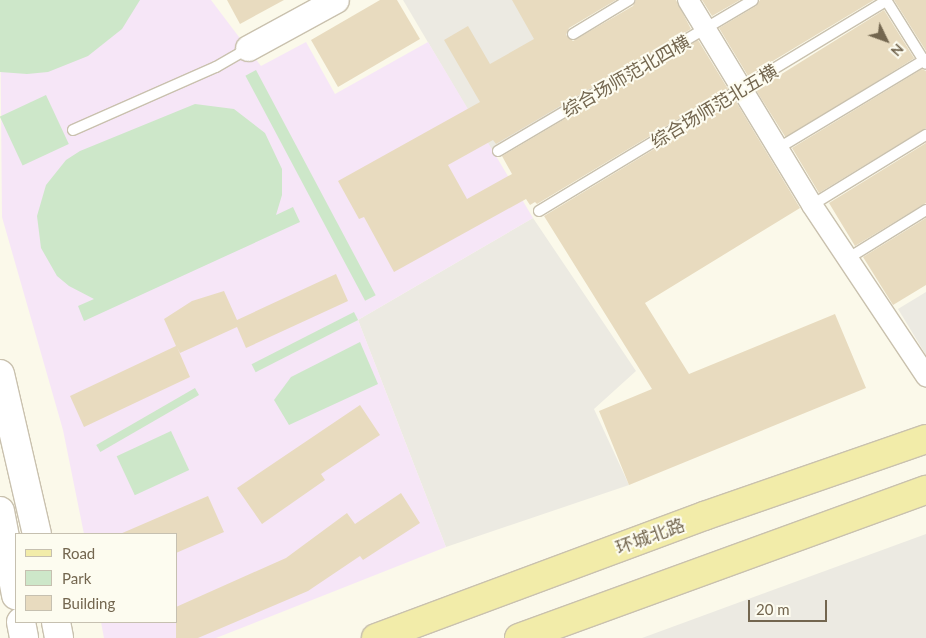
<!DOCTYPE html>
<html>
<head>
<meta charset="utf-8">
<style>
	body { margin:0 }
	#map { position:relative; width:926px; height:638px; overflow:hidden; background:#fbf9ea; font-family:Lato,"Noto Sans SC",sans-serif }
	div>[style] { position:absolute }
	.industrial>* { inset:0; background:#eceae2 }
	.education>* { inset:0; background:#f6e6f7 }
	.green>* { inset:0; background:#cde7c9; transform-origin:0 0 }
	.building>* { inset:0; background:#e8dbbf; transform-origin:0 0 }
	.roads { filter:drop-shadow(1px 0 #c9c1ae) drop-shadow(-1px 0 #c9c1ae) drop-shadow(0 1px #c9c1ae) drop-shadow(0 -1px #c9c1ae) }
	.service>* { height:10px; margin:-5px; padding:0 5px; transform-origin:5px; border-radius:5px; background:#fff }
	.minor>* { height:20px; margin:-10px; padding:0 10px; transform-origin:10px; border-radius:10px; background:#fff }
	.tertiary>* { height:25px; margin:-12.5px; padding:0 12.5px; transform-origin:12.5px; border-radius:12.5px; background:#fff }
	.secondary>* { height:28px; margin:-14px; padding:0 14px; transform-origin:14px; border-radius:14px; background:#fff }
	.primary>* { height:28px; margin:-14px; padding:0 14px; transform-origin:14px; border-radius:14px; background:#f2eca9 }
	span { translate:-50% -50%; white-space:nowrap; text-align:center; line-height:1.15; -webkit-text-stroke:4px #fdfcf0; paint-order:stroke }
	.street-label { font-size:18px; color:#73664f }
	.legend { position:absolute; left:15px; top:533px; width:162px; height:90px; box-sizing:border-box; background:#fdfcf0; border:1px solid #c6c0b0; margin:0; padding:6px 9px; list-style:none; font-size:15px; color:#73664f }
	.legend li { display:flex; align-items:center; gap:10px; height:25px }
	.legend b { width:25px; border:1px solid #c6c0b0 }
	.north { position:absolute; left:861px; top:15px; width:50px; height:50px; -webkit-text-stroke:4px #fdfcf0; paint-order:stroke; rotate:132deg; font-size:14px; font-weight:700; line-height:20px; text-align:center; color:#73664f }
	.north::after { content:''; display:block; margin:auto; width:18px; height:22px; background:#73664f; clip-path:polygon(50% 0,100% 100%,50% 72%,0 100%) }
	.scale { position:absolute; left:748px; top:600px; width:79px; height:22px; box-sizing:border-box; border:2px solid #73664f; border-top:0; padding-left:6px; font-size:15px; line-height:18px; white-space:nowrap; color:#73664f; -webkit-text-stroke:4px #fdfcf0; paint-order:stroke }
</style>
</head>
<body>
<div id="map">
	<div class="industrial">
		<i style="clip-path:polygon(403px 0,549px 0,598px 87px,491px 149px)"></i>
		<i style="clip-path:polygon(533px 218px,636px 371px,594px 409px,629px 485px,446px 547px,358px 320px)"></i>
		<i style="clip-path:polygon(926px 292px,926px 355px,898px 309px)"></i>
		<i style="clip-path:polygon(926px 534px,926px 638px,642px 638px)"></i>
	</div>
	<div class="education">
		<i style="clip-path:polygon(0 0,211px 0,261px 66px,306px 42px,335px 94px,428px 42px,533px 218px,358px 320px,446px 547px,216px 638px,104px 638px,101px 622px,176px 622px,176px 534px,84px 534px,63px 430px,2px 217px)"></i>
	</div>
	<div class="green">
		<i style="clip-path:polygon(0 0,140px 0,122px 29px,88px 56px,48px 72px,27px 74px,0 72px)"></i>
		<i style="left:256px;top:70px;width:255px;height:12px;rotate:62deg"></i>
		<i style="left:46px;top:95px;width:54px;height:51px;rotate:65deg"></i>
		<i style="clip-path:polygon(195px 104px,234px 109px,265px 133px,282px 169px,282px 195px,276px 215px,293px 207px,300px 222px,84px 321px,78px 306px,94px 299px,69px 286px,57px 276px,41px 248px,37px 216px,46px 185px,66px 160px,80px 151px)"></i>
		<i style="left:354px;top:312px;width:9px;height:115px;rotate:63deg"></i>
		<i style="clip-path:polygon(360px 342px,378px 384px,289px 425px,274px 400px,291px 377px)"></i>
		<i style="left:195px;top:388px;width:8px;height:114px;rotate:60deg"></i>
		<i style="left:171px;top:431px;width:43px;height:60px;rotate:65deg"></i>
	</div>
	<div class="building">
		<i style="clip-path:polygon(227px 0,284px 0,240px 24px)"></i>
		<i style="clip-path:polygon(380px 0,397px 0,420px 39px,338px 87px,311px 40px)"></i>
		<i style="clip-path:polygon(512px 0,616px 0,569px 28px,566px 35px,573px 41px,633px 6px,636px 0,676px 0,691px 29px,496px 144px,493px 140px,448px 165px,467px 199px,512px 174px,502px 156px,698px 40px,728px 89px,537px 204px,535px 202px,530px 205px,526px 199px,394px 272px,364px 217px,359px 219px,338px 181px,480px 102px,444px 40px,468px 26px,490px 64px,534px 39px)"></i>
		<i style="clip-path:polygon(702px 0,740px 0,712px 16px)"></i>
		<i style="clip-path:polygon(760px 0,874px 0,748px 76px,719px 28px,756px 6px)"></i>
		<i style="clip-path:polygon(894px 0,926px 0,926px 51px)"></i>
		<i style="left:884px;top:10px;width:57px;height:151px;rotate:58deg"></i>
		<i style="clip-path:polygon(922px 69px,926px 71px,926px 128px,819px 193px,792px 148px)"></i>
		<i style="clip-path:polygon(735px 100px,800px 208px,645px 303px,689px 374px,835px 314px,866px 388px,629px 485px,599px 411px,652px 389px,544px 216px)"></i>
		<i style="clip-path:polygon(926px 143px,926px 203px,855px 246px,829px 203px)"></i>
		<i style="clip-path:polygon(926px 218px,926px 285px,893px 305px,863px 257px)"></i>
		<i style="clip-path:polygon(336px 274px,348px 301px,246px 348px,237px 327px,180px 353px,177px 347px,190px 377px,84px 427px,70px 396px,176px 346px,164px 319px,192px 301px,224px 291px,237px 320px)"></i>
		<i style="clip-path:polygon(360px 405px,380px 435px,321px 474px,325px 480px,262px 524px,237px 488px)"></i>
		<i style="clip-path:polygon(401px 493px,420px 523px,363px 560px,360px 556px,308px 591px,198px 638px,176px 638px,176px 607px,286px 558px,347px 513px,355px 524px)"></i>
		<i style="clip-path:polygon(208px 496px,224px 532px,176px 553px,176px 534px,120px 534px)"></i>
	</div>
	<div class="roads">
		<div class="service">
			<i style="left:886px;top:0;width:75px;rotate:58deg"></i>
			<i style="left:573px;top:34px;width:66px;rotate:-31.3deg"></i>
			<i style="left:73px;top:130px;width:156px;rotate:-23.8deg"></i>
			<i style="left:216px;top:67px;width:36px;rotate:-30deg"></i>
			<i style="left:777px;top:149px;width:174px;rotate:-31.1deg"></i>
			<i style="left:498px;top:151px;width:296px;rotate:-30.6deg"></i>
			<i style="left:812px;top:205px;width:134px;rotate:-31.6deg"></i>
			<i style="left:539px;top:211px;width:407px;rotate:-31.2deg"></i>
			<i style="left:847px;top:259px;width:93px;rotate:-31.8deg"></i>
		</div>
		<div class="minor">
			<i style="left:688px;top:0;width:240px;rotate:58.8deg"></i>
			<i style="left:812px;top:205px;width:206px;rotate:56.3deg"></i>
		</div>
		<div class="tertiary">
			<i style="left:248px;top:48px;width:100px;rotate:-28.6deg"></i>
		</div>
		<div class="secondary">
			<i style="left:0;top:374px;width:164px;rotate:77deg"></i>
			<i style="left:0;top:511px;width:86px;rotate:79.2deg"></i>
			<i style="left:21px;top:622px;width:16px;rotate:79deg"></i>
			<i style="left:56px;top:622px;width:16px;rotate:79deg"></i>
		</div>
		<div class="primary">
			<i style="left:376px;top:638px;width:350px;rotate:-20.4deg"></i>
			<i style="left:704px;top:516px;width:235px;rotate:-19.1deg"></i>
			<i style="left:519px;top:638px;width:433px;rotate:-20deg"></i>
		</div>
	</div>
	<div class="street-label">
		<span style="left:626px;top:76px;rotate:-30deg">综合场师范北四横</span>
		<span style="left:714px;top:106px;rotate:-31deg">综合场师范北五横</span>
		<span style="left:650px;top:536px;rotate:-20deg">环城北路</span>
	</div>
	<ul class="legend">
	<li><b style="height:6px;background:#f2eca9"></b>Road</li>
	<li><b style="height:14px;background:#cde7c9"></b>Park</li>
	<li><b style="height:14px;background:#e8dbbf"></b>Building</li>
	</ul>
	<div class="north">N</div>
	<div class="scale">20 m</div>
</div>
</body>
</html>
